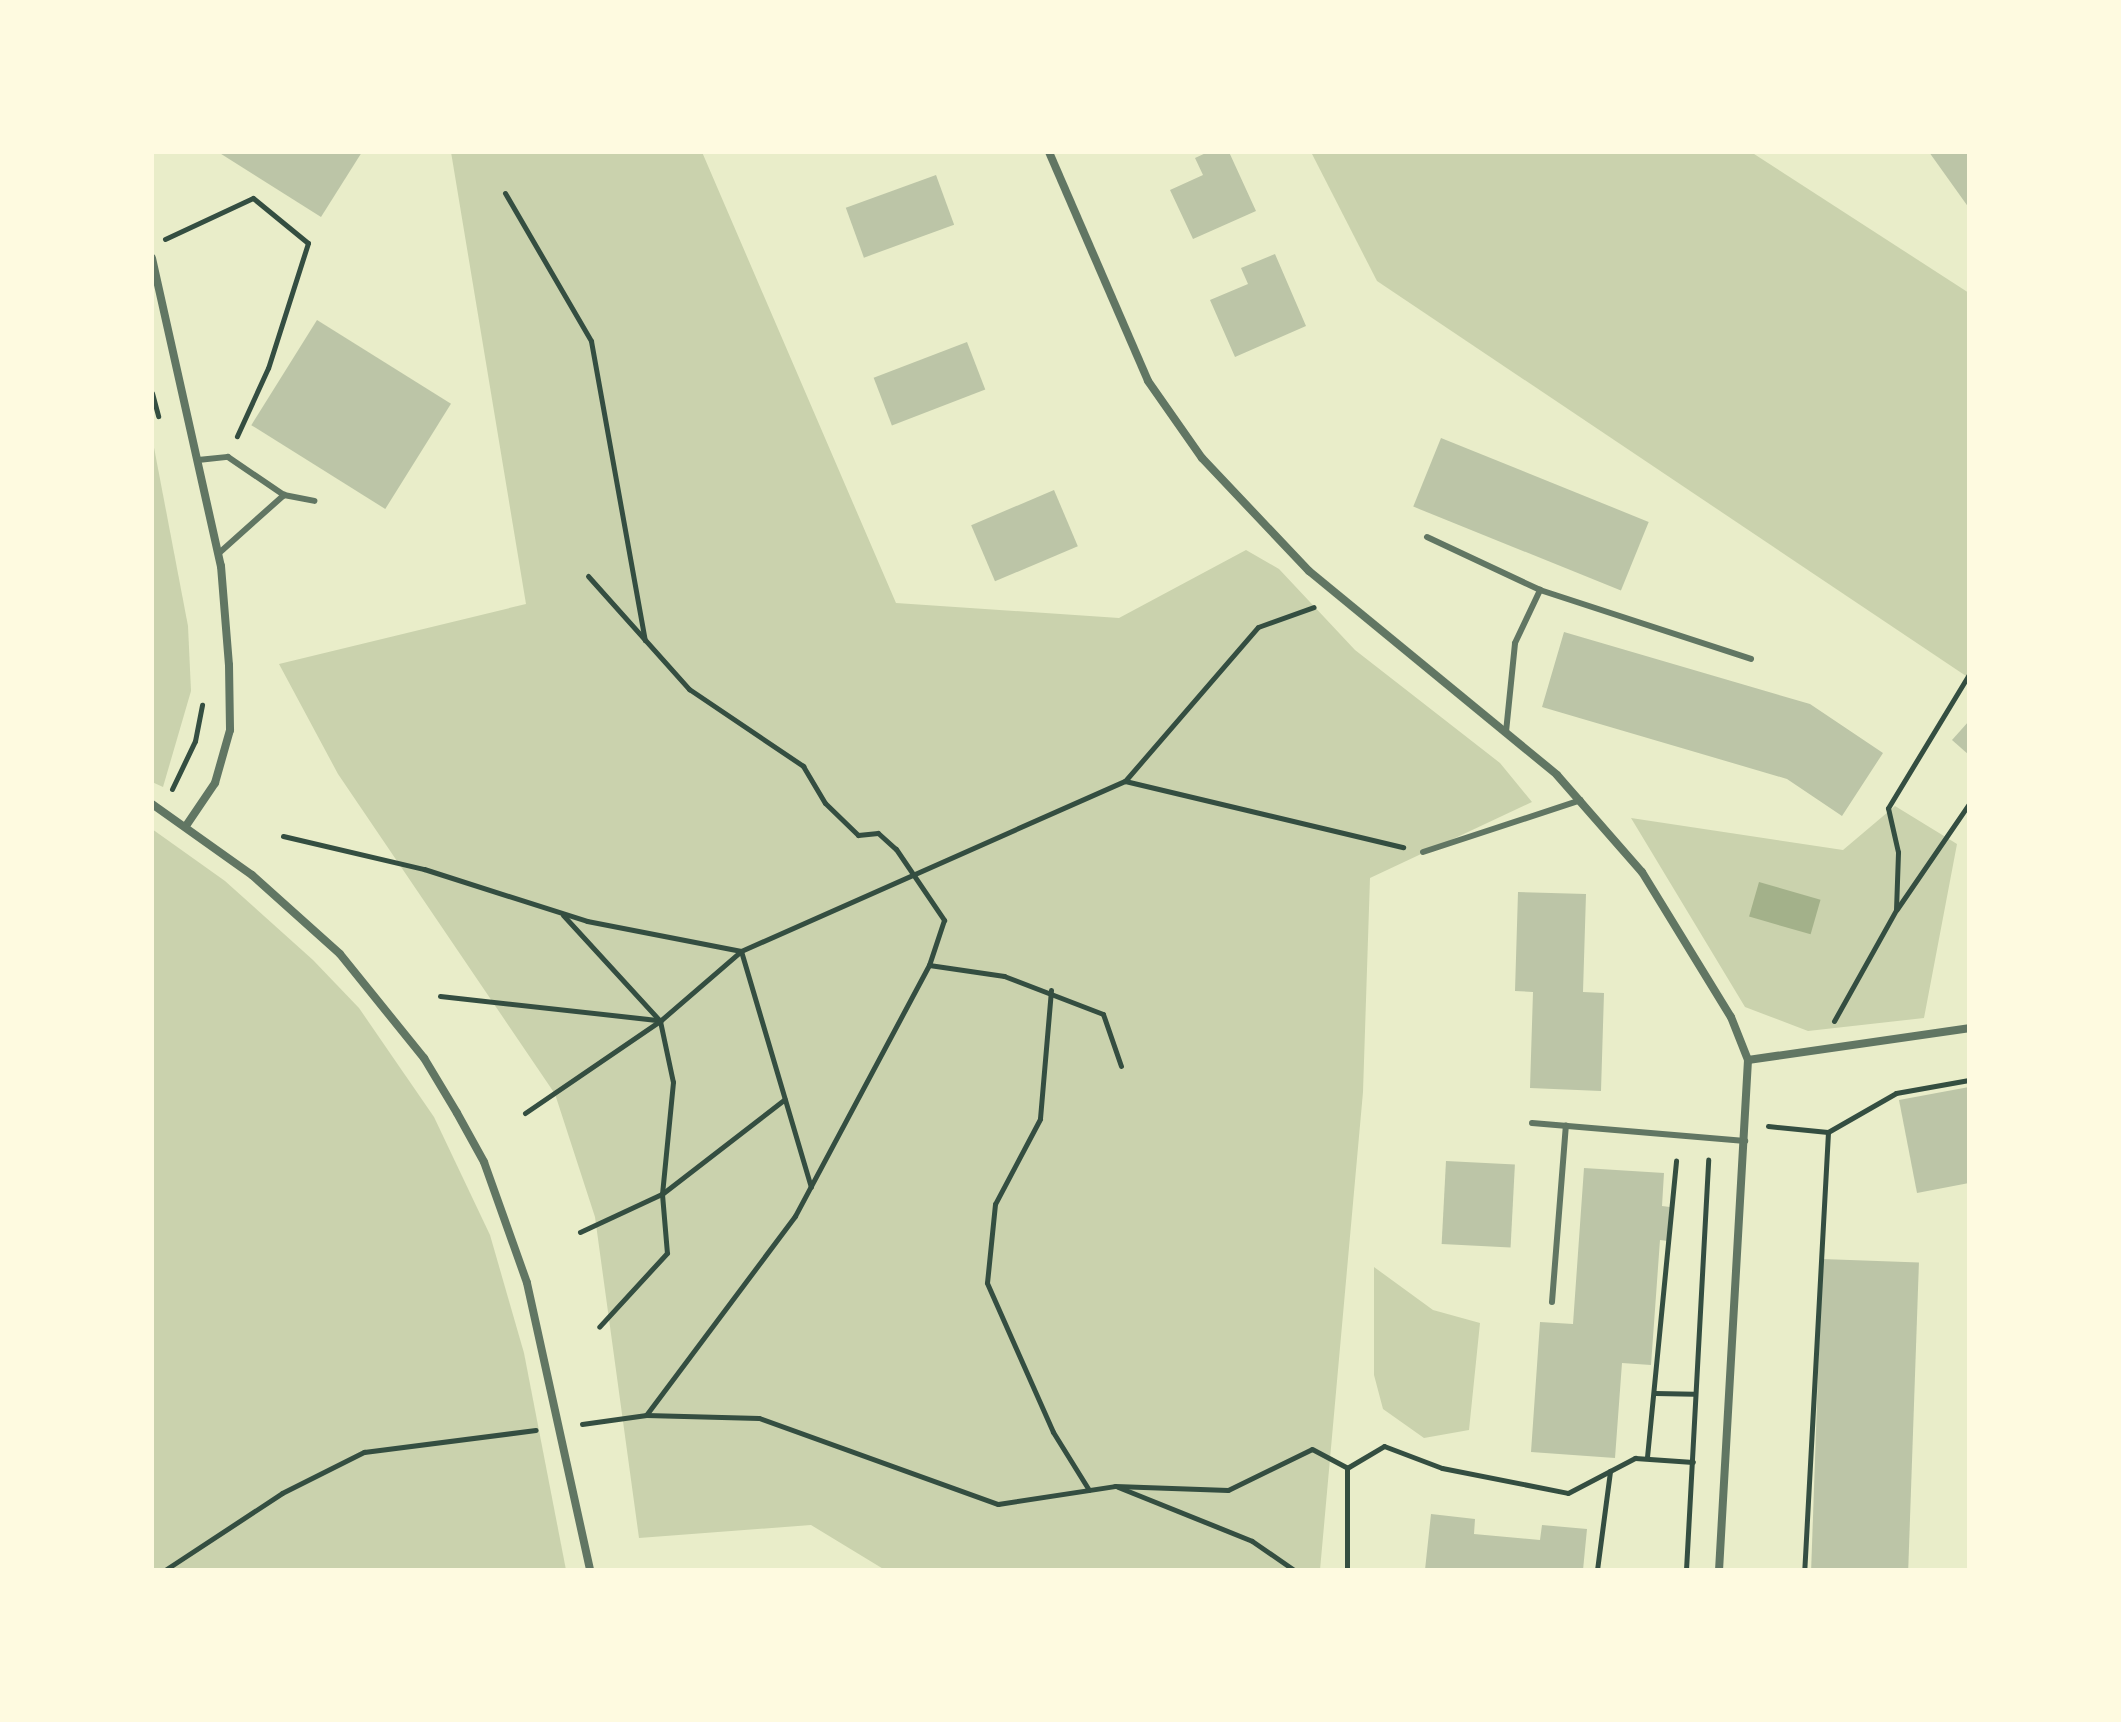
<!DOCTYPE html>
<html>
<head>
<meta charset="utf-8">
<style>
	body { margin:0 }
	#map { position:relative; width:2121px; height:1722px; overflow:hidden; background:#e9edc9; font-family:Inter,sans-serif }
	div>[style] { position:absolute }
	.green>* { inset:0; background:#cad2ad }
	.water>* { inset:0; background:#a3b18a; transform-origin:0 0 }
	.building>* { inset:0; background:#bcc5a7; transform-origin:0 0 }
	.path>* { height:5px; margin:-2.5px; padding:0 2.5px; transform-origin:2.5px; border-radius:2.5px; background:#344e41 }
	.service>* { height:6px; margin:-3px; padding:0 3px; transform-origin:3px; border-radius:3px; background:#617663 }
	.minor>* { height:8px; margin:-4px; padding:0 4px; transform-origin:4px; border-radius:4px; background:#617663 }
	span { translate:-50% -50%; white-space:nowrap; text-align:center; line-height:1.15; -webkit-text-stroke:6px #fefae0; paint-order:stroke }
	.frame { position:absolute; inset:0; border:154px solid #fefae0; pointer-events:none }
</style>
</head>
<body>
<div id="map">
	<div class="green">
		<i style="clip-path:polygon(451px 152px,702px 152px,896px 603px,1119px 618px,1246px 550px,1279px 569px,1355px 650px,1500px 763px,1532px 802px,1370px 878px,1363px 1092px,1320px 1570px,885px 1570px,811px 1525px,639px 1538px,595px 1217px,555px 1094px,338px 774px,279px 664px,526px 604px)"></i>
		<i style="clip-path:polygon(1311px 152px,1751px 152px,1969px 293px,1969px 678px,1377px 281px)"></i>
		<i style="clip-path:polygon(152px 437px,188px 626px,191px 691px,163px 787px,152px 782px)"></i>
		<i style="clip-path:polygon(1895px 806px,1957px 844px,1924px 1018px,1808px 1031px,1745px 1007px,1631px 818px,1843px 850px)"></i>
		<i style="clip-path:polygon(152px 829px,225px 881px,313px 960px,359px 1008px,434px 1117px,490px 1235px,524px 1353px,566px 1570px,152px 1570px)"></i>
		<i style="clip-path:polygon(1374px 1267px,1433px 1310px,1480px 1323px,1469px 1430px,1424px 1438px,1383px 1409px,1374px 1375px)"></i>
	</div>
	<div class="water">
		<i style="left:1759px;top:882px;width:64px;height:36px;rotate:16deg"></i>
	</div>
	<div class="building">
		<i style="clip-path:polygon(218px 152px,362px 152px,321px 217px)"></i>
		<i style="clip-path:polygon(1208px 152px,1229px 152px,1256px 211px,1193px 239px,1170px 190px,1203px 175px,1195px 158px)"></i>
		<i style="clip-path:polygon(1929px 152px,1969px 152px,1969px 208px)"></i>
		<i style="left:936px;top:175px;width:53px;height:96px;rotate:70deg"></i>
		<i style="clip-path:polygon(1275px 254px,1306px 326px,1235px 357px,1210px 300px,1248px 284px,1241px 268px)"></i>
		<i style="left:317px;top:320px;width:158px;height:124px;rotate:32deg"></i>
		<i style="left:967px;top:342px;width:51px;height:100px;rotate:69deg"></i>
		<i style="left:1441px;top:438px;width:224px;height:74px;rotate:22deg"></i>
		<i style="left:1054px;top:490px;width:61px;height:90px;rotate:67deg"></i>
		<i style="clip-path:polygon(1564px 632px,1810px 704px,1883px 753px,1842px 816px,1787px 779px,1542px 707px)"></i>
		<i style="clip-path:polygon(1969px 721px,1969px 755px,1952px 740px)"></i>
		<i style="clip-path:polygon(1518px 892px,1586px 894px,1583px 992px,1604px 993px,1601px 1091px,1530px 1088px,1533px 992px,1515px 991px)"></i>
		<i style="clip-path:polygon(1969px 1087px,1969px 1183px,1917px 1193px,1899px 1100px)"></i>
		<i style="left:1446px;top:1161px;width:69px;height:83px;rotate:3deg"></i>
		<i style="clip-path:polygon(1584px 1168px,1664px 1173px,1662px 1206px,1670px 1207px,1668px 1241px,1660px 1240px,1651px 1365px,1622px 1363px,1615px 1458px,1531px 1452px,1540px 1322px,1573px 1324px)"></i>
		<i style="left:1822px;top:1259px;width:97px;height:311px;rotate:2deg"></i>
		<i style="clip-path:polygon(1431px 1514px,1475px 1519px,1474px 1534px,1540px 1540px,1542px 1525px,1587px 1529px,1583px 1570px,1425px 1570px)"></i>
	</div>
	<div class="path">
		<i style="left:505px;top:193px;width:171px;rotate:59.8deg"></i>
		<i style="left:591px;top:341px;width:304px;rotate:79.8deg"></i>
		<i style="left:165px;top:239px;width:97px;rotate:-25deg"></i>
		<i style="left:253px;top:198px;width:71px;rotate:39.3deg"></i>
		<i style="left:308px;top:243px;width:131px;rotate:107.7deg"></i>
		<i style="left:268px;top:368px;width:75px;rotate:114.5deg"></i>
		<i style="left:152px;top:393px;width:24px;rotate:75deg"></i>
		<i style="left:588px;top:576px;width:152px;rotate:48.2deg"></i>
		<i style="left:689px;top:689px;width:138px;rotate:34deg"></i>
		<i style="left:803px;top:766px;width:43px;rotate:59.3deg"></i>
		<i style="left:825px;top:803px;width:46px;rotate:44.1deg"></i>
		<i style="left:858px;top:835px;width:20px;rotate:-6deg"></i>
		<i style="left:878px;top:833px;width:24px;rotate:42deg"></i>
		<i style="left:896px;top:849px;width:86px;rotate:55.9deg"></i>
		<i style="left:944px;top:920px;width:47px;rotate:108.4deg"></i>
		<i style="left:929px;top:965px;width:285px;rotate:118.1deg"></i>
		<i style="left:795px;top:1216px;width:247px;rotate:126.8deg"></i>
		<i style="left:1125px;top:781px;width:203px;rotate:-49.2deg"></i>
		<i style="left:1258px;top:627px;width:59px;rotate:-19.7deg"></i>
		<i style="left:172px;top:789px;width:53px;rotate:-64.4deg"></i>
		<i style="left:195px;top:741px;width:37px;rotate:-79deg"></i>
		<i style="left:283px;top:836px;width:145px;rotate:13.2deg"></i>
		<i style="left:424px;top:869px;width:171px;rotate:17.7deg"></i>
		<i style="left:587px;top:921px;width:157px;rotate:11deg"></i>
		<i style="left:741px;top:951px;width:246px;rotate:73.5deg"></i>
		<i style="left:1897px;top:909px;width:127px;rotate:-55.6deg"></i>
		<i style="left:563px;top:915px;width:144px;rotate:47.5deg"></i>
		<i style="left:660px;top:1021px;width:62px;rotate:78deg"></i>
		<i style="left:673px;top:1082px;width:113px;rotate:95.6deg"></i>
		<i style="left:662px;top:1194px;width:59px;rotate:85.2deg"></i>
		<i style="left:667px;top:1253px;width:100px;rotate:132.6deg"></i>
		<i style="left:929px;top:965px;width:76px;rotate:8.3deg"></i>
		<i style="left:1004px;top:976px;width:106px;rotate:21deg"></i>
		<i style="left:1103px;top:1014px;width:55px;rotate:70.9deg"></i>
		<i style="left:1051px;top:990px;width:129px;rotate:94.9deg"></i>
		<i style="left:1040px;top:1119px;width:96px;rotate:117.9deg"></i>
		<i style="left:995px;top:1204px;width:79px;rotate:95.8deg"></i>
		<i style="left:987px;top:1283px;width:163px;rotate:66.1deg"></i>
		<i style="left:1053px;top:1432px;width:68px;rotate:58.2deg"></i>
		<i style="left:440px;top:996px;width:220px;rotate:6.3deg"></i>
		<i style="left:1834px;top:1021px;width:127px;rotate:-60.8deg"></i>
		<i style="left:1896px;top:910px;width:58px;rotate:-88deg"></i>
		<i style="left:1898px;top:852px;width:45px;rotate:-102.8deg"></i>
		<i style="left:1888px;top:808px;width:157px;rotate:-58.8deg"></i>
		<i style="left:525px;top:1113px;width:163px;rotate:-34.3deg"></i>
		<i style="left:660px;top:1021px;width:107px;rotate:-40.8deg"></i>
		<i style="left:741px;top:951px;width:420px;rotate:-23.9deg"></i>
		<i style="left:1125px;top:781px;width:286px;rotate:13.4deg"></i>
		<i style="left:1768px;top:1126px;width:60px;rotate:5.7deg"></i>
		<i style="left:1828px;top:1132px;width:439px;rotate:93.1deg"></i>
		<i style="left:1828px;top:1132px;width:78px;rotate:-29.8deg"></i>
		<i style="left:1896px;top:1093px;width:74px;rotate:-10.1deg"></i>
		<i style="left:580px;top:1232px;width:90px;rotate:-24.9deg"></i>
		<i style="left:662px;top:1194px;width:155px;rotate:-37.7deg"></i>
		<i style="left:1655px;top:1393px;width:39px;rotate:1deg"></i>
		<i style="left:582px;top:1424px;width:65px;rotate:-8deg"></i>
		<i style="left:646px;top:1415px;width:113px;rotate:1.5deg"></i>
		<i style="left:759px;top:1418px;width:254px;rotate:19.8deg"></i>
		<i style="left:998px;top:1504px;width:118px;rotate:-8.7deg"></i>
		<i style="left:1115px;top:1486px;width:113px;rotate:2deg"></i>
		<i style="left:1228px;top:1490px;width:93px;rotate:-26deg"></i>
		<i style="left:1312px;top:1449px;width:40px;rotate:28deg"></i>
		<i style="left:1347px;top:1468px;width:102px;rotate:90deg"></i>
		<i style="left:1647px;top:1457px;width:298px;rotate:-84.4deg"></i>
		<i style="left:1347px;top:1468px;width:43px;rotate:-30.7deg"></i>
		<i style="left:1384px;top:1446px;width:62px;rotate:20.8deg"></i>
		<i style="left:1442px;top:1468px;width:128px;rotate:11.2deg"></i>
		<i style="left:1568px;top:1493px;width:76px;rotate:-27.6deg"></i>
		<i style="left:1635px;top:1458px;width:58px;rotate:3.9deg"></i>
		<i style="left:1118px;top:1487px;width:144px;rotate:21.9deg"></i>
		<i style="left:1252px;top:1541px;width:51px;rotate:34.6deg"></i>
		<i style="left:165px;top:1570px;width:140px;rotate:-33.3deg"></i>
		<i style="left:282px;top:1493px;width:92px;rotate:-26.6deg"></i>
		<i style="left:364px;top:1452px;width:173px;rotate:-7.3deg"></i>
		<i style="left:1597px;top:1570px;width:100px;rotate:-82.5deg"></i>
		<i style="left:1686px;top:1570px;width:411px;rotate:-86.9deg"></i>
	</div>
	<div class="service">
		<i style="left:198px;top:460px;width:30px;rotate:-6deg"></i>
		<i style="left:228px;top:457px;width:68px;rotate:34.2deg"></i>
		<i style="left:284px;top:495px;width:31px;rotate:11deg"></i>
		<i style="left:1427px;top:537px;width:125px;rotate:25.1deg"></i>
		<i style="left:1540px;top:590px;width:222px;rotate:18.1deg"></i>
		<i style="left:218px;top:554px;width:89px;rotate:-41.8deg"></i>
		<i style="left:1506px;top:732px;width:89px;rotate:-84.2deg"></i>
		<i style="left:1515px;top:643px;width:59px;rotate:-64.7deg"></i>
		<i style="left:1423px;top:852px;width:166px;rotate:-18.2deg"></i>
		<i style="left:1532px;top:1123px;width:214px;rotate:4.8deg"></i>
		<i style="left:1552px;top:1302px;width:177px;rotate:-85.5deg"></i>
	</div>
	<div class="minor">
		<i style="left:1049px;top:152px;width:249px;rotate:66.6deg"></i>
		<i style="left:1148px;top:381px;width:94px;rotate:55deg"></i>
		<i style="left:1202px;top:458px;width:156px;rotate:46.6deg"></i>
		<i style="left:1309px;top:571px;width:321px;rotate:39.4deg"></i>
		<i style="left:1557px;top:775px;width:129px;rotate:48.8deg"></i>
		<i style="left:1642px;top:872px;width:170px;rotate:58.5deg"></i>
		<i style="left:1731px;top:1017px;width:46px;rotate:68.4deg"></i>
		<i style="left:1748px;top:1060px;width:511px;rotate:93.25deg"></i>
		<i style="left:152px;top:258px;width:316px;rotate:77.4deg"></i>
		<i style="left:221px;top:566px;width:99px;rotate:85.4deg"></i>
		<i style="left:229px;top:665px;width:65px;rotate:89.1deg"></i>
		<i style="left:230px;top:730px;width:55px;rotate:105.8deg"></i>
		<i style="left:215px;top:783px;width:52px;rotate:124deg"></i>
		<i style="left:152px;top:804px;width:123px;rotate:35.4deg"></i>
		<i style="left:252px;top:875px;width:118px;rotate:41.9deg"></i>
		<i style="left:340px;top:954px;width:134px;rotate:51.1deg"></i>
		<i style="left:424px;top:1058px;width:64px;rotate:59deg"></i>
		<i style="left:457px;top:1113px;width:56px;rotate:61.1deg"></i>
		<i style="left:484px;top:1162px;width:128px;rotate:70.4deg"></i>
		<i style="left:527px;top:1283px;width:294px;rotate:77.6deg"></i>
		<i style="left:1748px;top:1060px;width:223px;rotate:-8.2deg"></i>
	</div>
	<div class="frame"></div>
</div>
</body>
</html>
